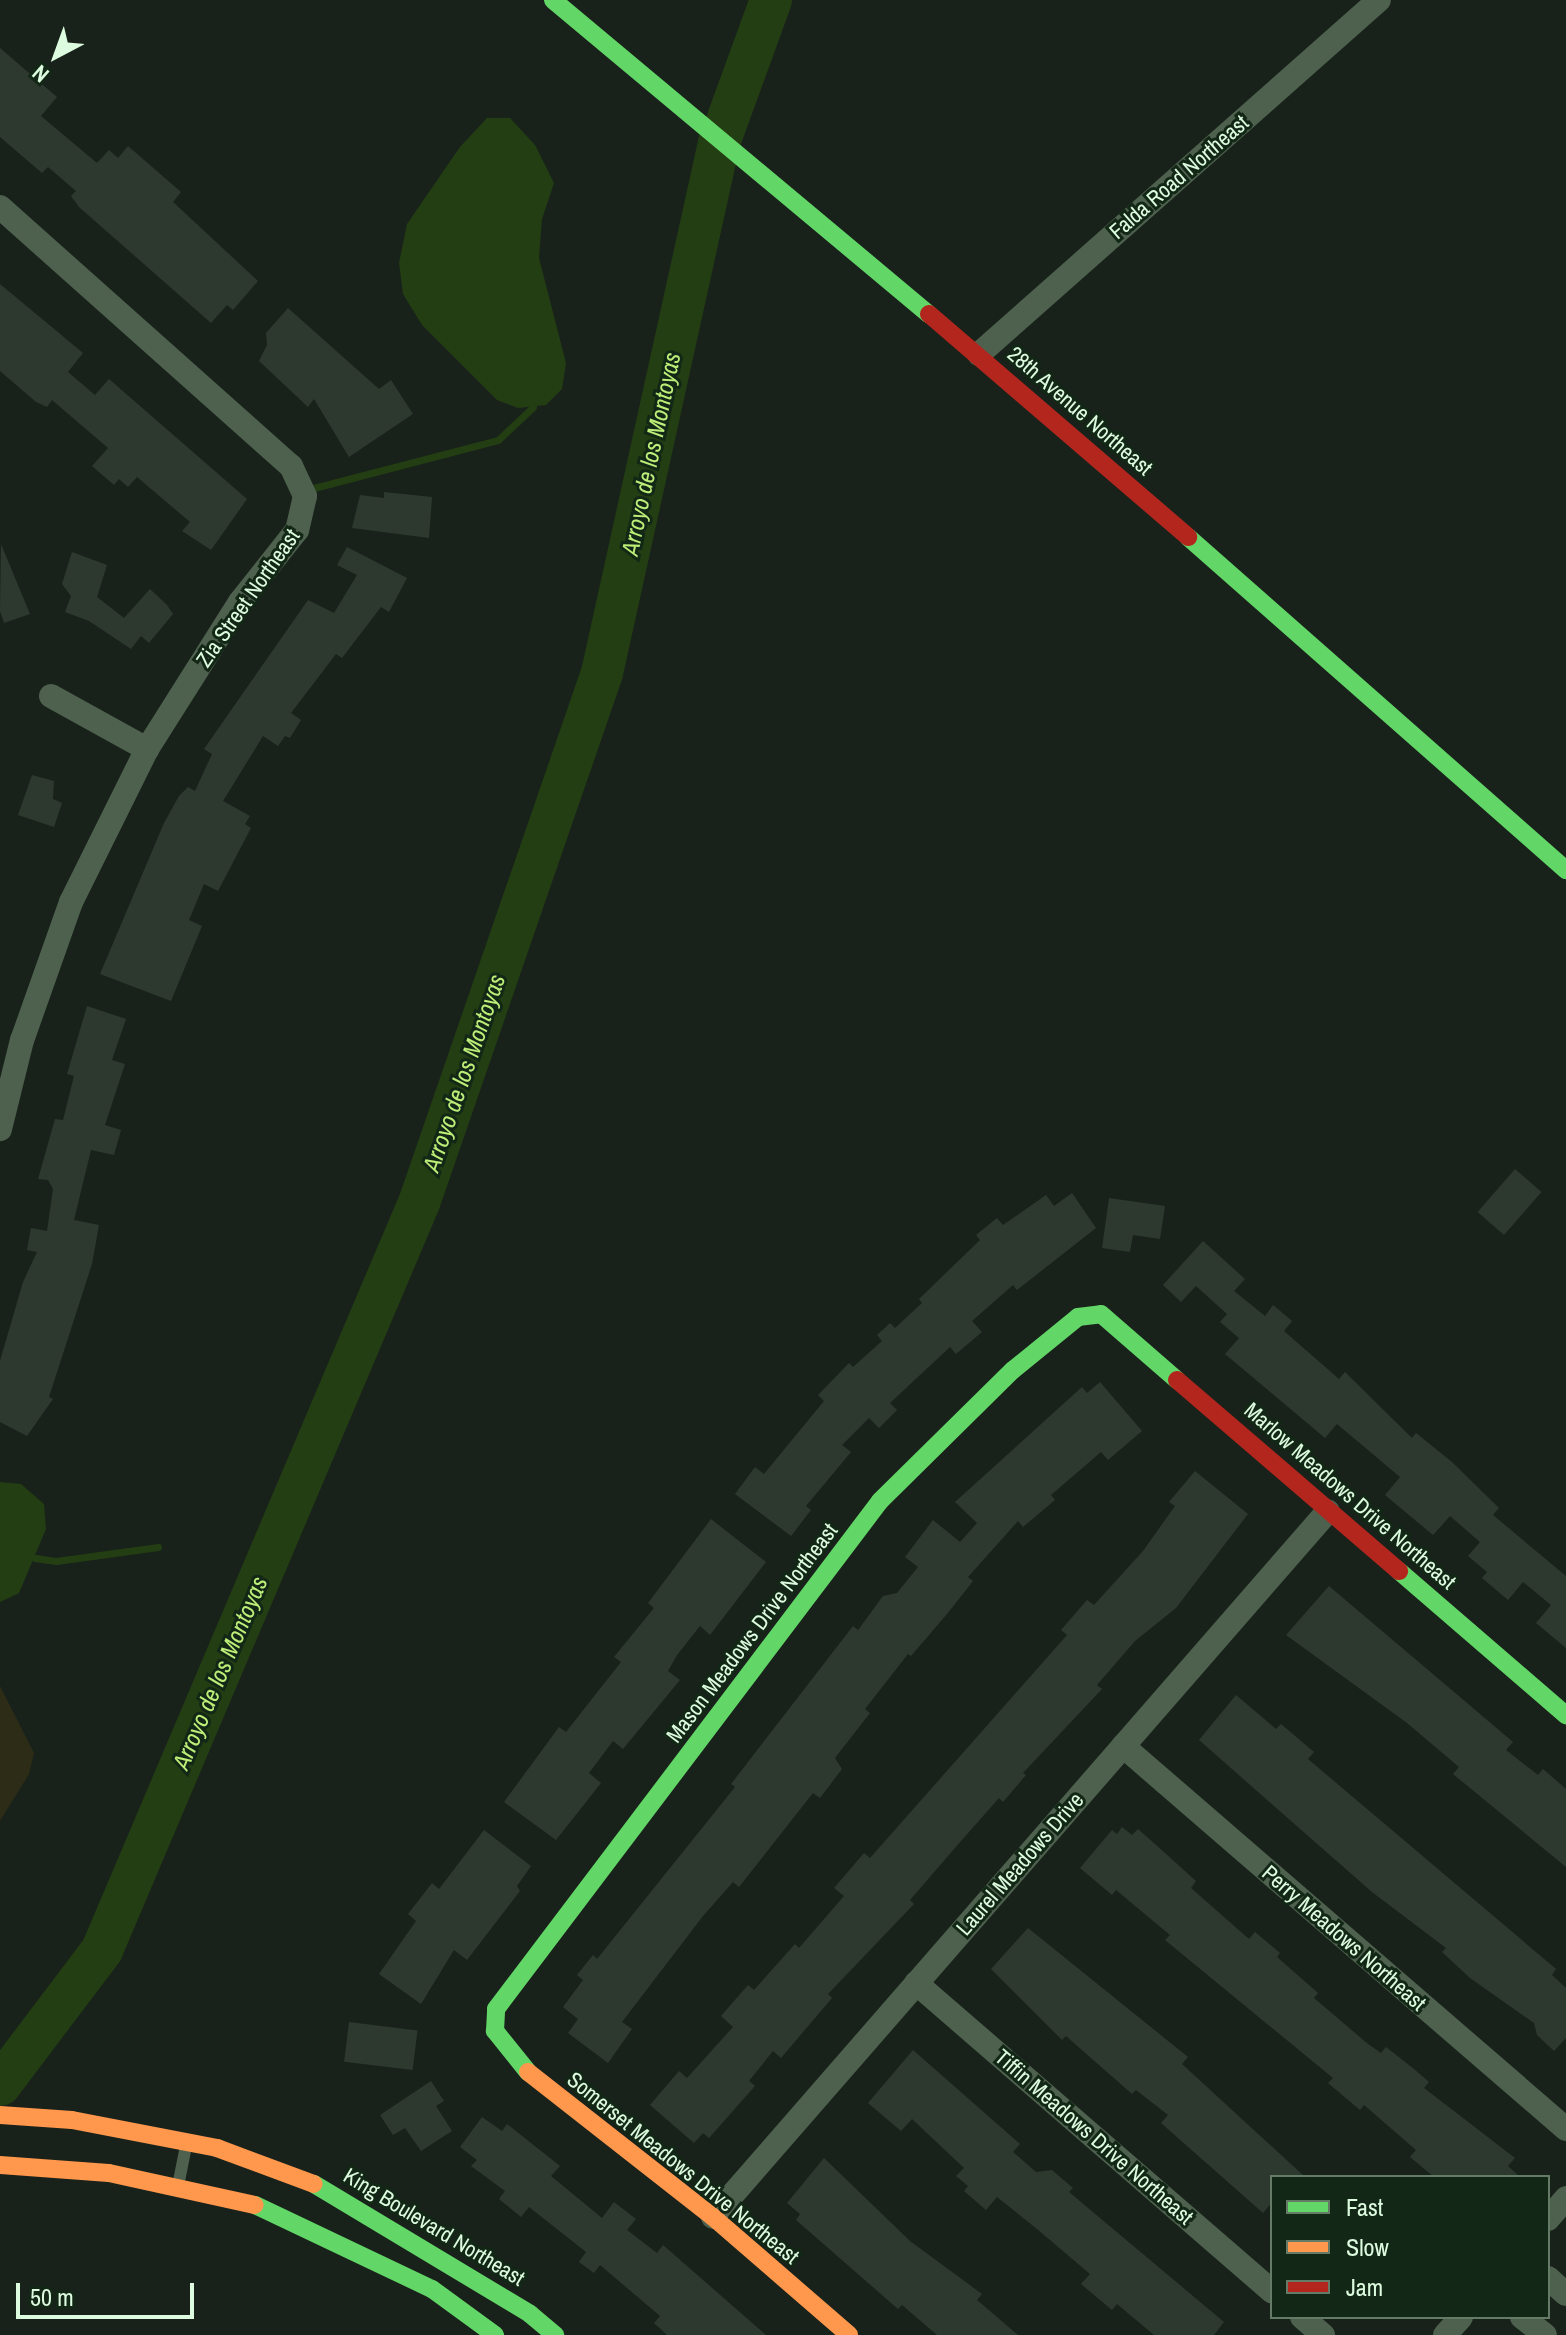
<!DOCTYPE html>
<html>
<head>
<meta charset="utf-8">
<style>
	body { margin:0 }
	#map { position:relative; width:1566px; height:2335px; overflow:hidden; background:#18221a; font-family:"Archivo Narrow",sans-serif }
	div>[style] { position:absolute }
	.green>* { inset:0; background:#2d2c17 }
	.water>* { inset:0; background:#243e13 }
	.stream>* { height:7px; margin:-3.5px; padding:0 3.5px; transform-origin:3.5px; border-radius:3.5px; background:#243e13 }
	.river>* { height:42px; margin:-21px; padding:0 21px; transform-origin:21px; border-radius:21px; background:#243e13 }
	.building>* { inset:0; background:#2d392f; transform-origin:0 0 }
	.lane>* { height:12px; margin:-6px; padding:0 6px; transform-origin:6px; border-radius:6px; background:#4e614e }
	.street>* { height:24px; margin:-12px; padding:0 12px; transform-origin:12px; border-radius:12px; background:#4e614e }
	.fast>* { height:18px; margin:-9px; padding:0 9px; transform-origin:9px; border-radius:9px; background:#63d668 }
	.slow>* { height:18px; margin:-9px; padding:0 9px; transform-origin:9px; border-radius:9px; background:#ff974d }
	.jam>* { height:18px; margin:-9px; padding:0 9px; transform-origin:9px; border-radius:9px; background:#b3261e }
	span { translate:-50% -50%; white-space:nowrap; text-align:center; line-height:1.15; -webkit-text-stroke:6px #132716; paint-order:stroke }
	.street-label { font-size:22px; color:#ddfbdf }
	.water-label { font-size:24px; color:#bdee78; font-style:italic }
	.legend { position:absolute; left:1270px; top:2175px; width:280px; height:144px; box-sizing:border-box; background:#132716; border:2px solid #647c66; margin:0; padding:10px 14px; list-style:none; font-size:24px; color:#ddfbdf }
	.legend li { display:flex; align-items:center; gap:16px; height:40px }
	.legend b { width:40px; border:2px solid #647c66 }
	.north { position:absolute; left:16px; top:16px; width:80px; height:80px; -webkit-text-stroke:6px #132716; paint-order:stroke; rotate:221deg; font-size:22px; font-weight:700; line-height:32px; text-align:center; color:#ddfbdf }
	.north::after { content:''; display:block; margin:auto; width:28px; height:36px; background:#ddfbdf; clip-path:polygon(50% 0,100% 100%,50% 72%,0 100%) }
	.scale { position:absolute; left:16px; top:2283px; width:178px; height:36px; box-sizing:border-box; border:4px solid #ddfbdf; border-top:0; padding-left:10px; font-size:24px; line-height:28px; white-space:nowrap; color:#ddfbdf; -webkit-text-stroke:6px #132716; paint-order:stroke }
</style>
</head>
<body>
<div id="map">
	<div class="green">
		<i style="clip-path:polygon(0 1686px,34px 1753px,29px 1774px,0 1821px)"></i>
	</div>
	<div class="water">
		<i style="clip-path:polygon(487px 118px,510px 118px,535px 145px,554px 183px,542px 219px,539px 258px,566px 363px,562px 389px,546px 405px,518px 408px,497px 400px,422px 325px,403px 294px,399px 263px,407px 224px,460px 147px)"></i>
		<i style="clip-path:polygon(0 1482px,21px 1484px,44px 1504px,46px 1529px,19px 1593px,0 1602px)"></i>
	</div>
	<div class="stream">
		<i style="left:306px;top:490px;width:198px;rotate:-14.6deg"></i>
		<i style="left:498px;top:440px;width:48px;rotate:-43.3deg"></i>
		<i style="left:35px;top:1558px;width:21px;rotate:8deg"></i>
		<i style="left:56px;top:1561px;width:103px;rotate:-7.8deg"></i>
	</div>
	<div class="river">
		<i style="left:0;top:2085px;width:169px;rotate:-52.9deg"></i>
		<i style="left:102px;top:1950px;width:811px;rotate:-67.01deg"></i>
		<i style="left:419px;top:1203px;width:561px;rotate:-70.95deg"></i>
		<i style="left:602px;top:673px;width:543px;rotate:-77.55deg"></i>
		<i style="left:719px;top:143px;width:152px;rotate:-70deg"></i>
	</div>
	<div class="building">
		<i style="clip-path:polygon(0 48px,57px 97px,41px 116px,97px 163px,109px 150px,118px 158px,128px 146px,181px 192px,173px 202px,258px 281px,233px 310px,227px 305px,211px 323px,79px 207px,71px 196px,76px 191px,48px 167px,42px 173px,0 137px)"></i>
		<i style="clip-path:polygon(0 284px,83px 353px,68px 372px,95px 395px,109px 379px,247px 499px,211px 550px,182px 531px,190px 522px,137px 477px,128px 487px,119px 479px,114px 485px,92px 466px,108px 448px,52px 400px,47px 407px,36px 402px,0 371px)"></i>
		<i style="clip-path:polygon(288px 308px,379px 389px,391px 380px,413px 414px,349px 457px,314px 399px,308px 407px,259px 361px,267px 345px,266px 333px)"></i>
		<i style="clip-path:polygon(384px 492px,432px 497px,429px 538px,352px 528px,360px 495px,384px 498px)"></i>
		<i style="clip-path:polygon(1px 544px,30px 614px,4px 623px,0 611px)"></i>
		<i style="clip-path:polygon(347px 547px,407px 578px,389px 612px,381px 607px,342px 658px,336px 654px,291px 713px,301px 720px,290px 738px,285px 736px,278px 746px,263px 736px,223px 801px,250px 816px,245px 824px,251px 828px,218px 891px,204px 884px,189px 920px,202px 926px,171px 1001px,100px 974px,164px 823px,179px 796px,188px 787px,195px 791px,212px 754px,204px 749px,308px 600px,334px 613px,357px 575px,337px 565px)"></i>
		<i style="clip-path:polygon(72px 552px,107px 565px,97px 597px,124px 618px,150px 589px,167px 605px,173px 614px,149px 643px,141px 636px,131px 649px,89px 621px,65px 612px,71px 596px,62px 584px)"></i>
		<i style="clip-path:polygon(32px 775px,54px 781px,53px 799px,62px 803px,54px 827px,18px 815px)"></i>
		<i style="clip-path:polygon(87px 1006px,126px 1019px,112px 1060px,125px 1064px,105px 1125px,121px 1130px,114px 1155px,91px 1150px,74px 1220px,99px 1225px,92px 1264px,49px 1397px,53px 1399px,27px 1436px,0 1422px,0 1361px,23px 1282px,37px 1252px,27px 1250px,31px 1228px,47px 1231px,53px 1189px,48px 1180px,38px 1179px,55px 1119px,63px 1120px,74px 1076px,67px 1074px)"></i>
		<i style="left:1515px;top:1169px;width:35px;height:57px;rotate:41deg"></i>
		<i style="clip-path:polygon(1072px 1193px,1096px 1228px,1017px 1290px,1013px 1285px,972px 1321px,982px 1332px,956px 1354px,950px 1347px,890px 1403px,897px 1410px,879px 1428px,869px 1418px,842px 1445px,851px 1452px,806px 1506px,811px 1510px,791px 1536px,735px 1494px,755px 1467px,764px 1474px,824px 1401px,818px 1395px,849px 1363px,853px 1367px,882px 1341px,877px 1335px,890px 1323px,895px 1328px,922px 1303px,919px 1299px,980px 1240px,976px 1235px,997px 1218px,1003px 1225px,1046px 1195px,1054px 1206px)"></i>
		<i style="clip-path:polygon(1109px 1198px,1165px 1206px,1160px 1239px,1133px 1235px,1130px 1252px,1102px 1248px)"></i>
		<i style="clip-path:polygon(1203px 1241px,1245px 1279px,1234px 1291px,1265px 1316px,1273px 1305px,1292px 1321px,1284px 1331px,1339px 1379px,1345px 1372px,1412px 1438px,1416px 1433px,1452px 1462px,1499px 1508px,1493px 1515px,1566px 1576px,1566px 1648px,1536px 1623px,1551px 1605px,1523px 1582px,1508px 1600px,1482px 1578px,1487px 1572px,1468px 1556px,1480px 1542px,1450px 1516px,1433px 1535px,1385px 1495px,1400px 1477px,1337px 1424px,1325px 1438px,1225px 1354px,1239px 1338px,1220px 1322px,1227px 1314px,1196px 1286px,1181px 1302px,1163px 1285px)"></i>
		<i style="clip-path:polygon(1100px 1382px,1142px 1431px,1108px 1460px,1101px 1452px,1051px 1495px,1055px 1500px,1023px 1527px,1018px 1521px,968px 1577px,973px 1581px,947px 1614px,911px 1656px,908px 1654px,865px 1709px,870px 1713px,835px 1758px,842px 1769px,820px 1798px,813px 1793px,739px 1887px,733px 1882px,703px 1916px,622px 2022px,632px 2029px,608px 2063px,568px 2033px,578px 2019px,563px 2007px,583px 1980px,577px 1975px,593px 1955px,597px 1959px,735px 1787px,731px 1784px,853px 1626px,858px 1630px,883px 1596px,897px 1593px,918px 1567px,905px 1557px,933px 1520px,960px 1542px,977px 1523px,955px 1502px,1082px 1387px,1087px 1393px)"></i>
		<i style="clip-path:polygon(1195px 1471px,1248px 1514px,1176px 1608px,1135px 1641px,1097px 1685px,1102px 1689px,1023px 1773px,1026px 1775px,1003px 1802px,999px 1798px,961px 1841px,910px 1900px,914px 1904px,828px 1994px,832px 1998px,781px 2058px,773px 2051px,749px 2081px,755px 2086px,709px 2138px,703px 2133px,694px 2143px,650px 2105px,679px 2071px,687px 2078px,733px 2027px,721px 2016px,748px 1985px,754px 1990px,795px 1944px,799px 1948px,844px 1896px,834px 1888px,864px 1853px,870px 1858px,1067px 1635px,1061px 1630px,1087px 1600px,1094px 1605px,1143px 1551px,1175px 1506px,1169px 1502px)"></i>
		<i style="clip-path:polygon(711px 1519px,766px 1562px,710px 1635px,700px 1626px,677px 1655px,668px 1671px,680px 1680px,623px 1749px,613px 1741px,589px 1773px,601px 1783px,556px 1840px,504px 1802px,559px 1727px,566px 1732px,621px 1662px,614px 1657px,654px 1608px,648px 1603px)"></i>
		<i style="clip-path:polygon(1329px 1586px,1513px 1742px,1506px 1750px,1538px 1775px,1543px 1769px,1566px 1789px,1566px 1867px,1453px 1774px,1459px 1767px,1407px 1723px,1286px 1635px)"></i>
		<i style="clip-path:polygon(1236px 1695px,1276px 1729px,1281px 1724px,1314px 1752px,1308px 1759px,1556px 1969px,1552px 1975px,1566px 1988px,1566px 2038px,1554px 2051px,1537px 2035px,1534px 2023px,1470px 1978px,1442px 1952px,1446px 1948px,1372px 1892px,1199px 1740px)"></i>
		<i style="clip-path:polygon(1122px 1827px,1132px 1835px,1138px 1829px,1155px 1844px,1196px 1881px,1191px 1888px,1249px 1939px,1255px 1932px,1280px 1953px,1277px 1957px,1318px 1993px,1314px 1998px,1368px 2044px,1381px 2053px,1386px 2047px,1414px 2069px,1429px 2082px,1424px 2088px,1515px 2158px,1508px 2166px,1520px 2177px,1434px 2177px,1410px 2157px,1416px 2150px,1364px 2105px,1360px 2110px,1328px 2083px,1333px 2078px,1165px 1940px,1170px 1935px,1116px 1890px,1112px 1895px,1080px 1868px,1112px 1830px,1117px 1834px)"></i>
		<i style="clip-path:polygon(484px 1830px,531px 1866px,517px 1886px,520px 1891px,467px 1960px,454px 1950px,421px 2004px,379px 1974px,416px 1921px,408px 1914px,432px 1883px,439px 1889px)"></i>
		<i style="clip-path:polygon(1028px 1928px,1188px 2057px,1182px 2064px,1305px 2177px,1272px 2177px,1272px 2202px,1263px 2213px,1161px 2123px,1168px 2115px,1136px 2090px,1132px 2094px,1066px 2036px,1062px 2040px,991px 1969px)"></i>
		<i style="left:349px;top:2022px;width:69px;height:40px;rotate:7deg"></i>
		<i style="clip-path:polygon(913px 2050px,1020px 2144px,1013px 2152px,1036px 2172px,1052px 2170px,1073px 2188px,1069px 2192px,1224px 2322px,1214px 2335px,1154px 2335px,1117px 2304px,1112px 2310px,1081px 2284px,1090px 2274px,1037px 2229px,997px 2197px,986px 2210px,964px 2191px,968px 2186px,956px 2176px,964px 2168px,912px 2119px,901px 2131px,868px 2103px)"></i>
		<i style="clip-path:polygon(431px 2081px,444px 2101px,436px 2106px,452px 2131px,421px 2151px,405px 2128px,393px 2135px,380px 2115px)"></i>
		<i style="clip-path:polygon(482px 2117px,502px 2131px,507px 2124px,560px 2166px,551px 2176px,602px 2218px,614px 2202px,636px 2219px,627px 2230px,657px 2253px,663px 2245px,766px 2335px,667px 2335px,654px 2323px,660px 2316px,600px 2265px,594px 2273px,579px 2262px,586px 2252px,529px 2207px,521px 2217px,499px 2199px,505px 2191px,471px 2166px,477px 2160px,460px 2147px)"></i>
		<i style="clip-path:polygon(824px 2158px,910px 2241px,982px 2294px,977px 2300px,1018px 2335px,937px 2335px,902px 2305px,898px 2309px,796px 2220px,800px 2214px,787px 2203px)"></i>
	</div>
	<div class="lane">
		<i style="left:178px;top:2186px;width:41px;rotate:-78.7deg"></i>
	</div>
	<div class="street">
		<i style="left:0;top:207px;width:390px;rotate:41.7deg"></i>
		<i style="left:291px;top:466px;width:33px;rotate:65deg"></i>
		<i style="left:305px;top:496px;width:35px;rotate:103deg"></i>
		<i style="left:297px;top:530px;width:92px;rotate:128.4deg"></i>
		<i style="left:240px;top:602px;width:174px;rotate:122.3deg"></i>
		<i style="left:147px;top:749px;width:171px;rotate:116.4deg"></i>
		<i style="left:71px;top:902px;width:146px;rotate:109.5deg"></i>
		<i style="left:22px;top:1040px;width:92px;rotate:103.9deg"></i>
		<i style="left:979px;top:354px;width:534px;rotate:-41.51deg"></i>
		<i style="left:51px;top:696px;width:110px;rotate:28.9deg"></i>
		<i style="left:1123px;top:1746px;width:586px;rotate:40.85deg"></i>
		<i style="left:916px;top:1983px;width:471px;rotate:40.9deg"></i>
		<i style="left:713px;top:2217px;width:936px;rotate:-48.94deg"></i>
		<i style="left:1548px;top:2219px;width:28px;rotate:-49deg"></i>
		<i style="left:1548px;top:2278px;width:24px;rotate:42deg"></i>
		<i style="left:1302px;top:2317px;width:28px;rotate:41deg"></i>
		<i style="left:1522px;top:2317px;width:29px;rotate:38deg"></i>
		<i style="left:1445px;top:2335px;width:24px;rotate:-48deg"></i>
	</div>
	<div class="fast">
		<i style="left:553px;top:0;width:490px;rotate:39.9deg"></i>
		<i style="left:1188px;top:537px;width:504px;rotate:41.38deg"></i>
		<i style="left:1399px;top:1571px;width:221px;rotate:40.8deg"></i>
		<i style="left:528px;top:2072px;width:53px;rotate:-128.8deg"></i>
		<i style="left:495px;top:2031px;width:22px;rotate:-87deg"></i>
		<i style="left:496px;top:2009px;width:637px;rotate:-52.91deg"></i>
		<i style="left:880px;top:1501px;width:187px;rotate:-44.6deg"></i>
		<i style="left:1013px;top:1370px;width:84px;rotate:-39.2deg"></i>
		<i style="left:1078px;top:1317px;width:23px;rotate:-7deg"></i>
		<i style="left:1101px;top:1314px;width:101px;rotate:41deg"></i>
		<i style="left:314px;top:2184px;width:252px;rotate:31deg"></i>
		<i style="left:530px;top:2314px;width:33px;rotate:40deg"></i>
		<i style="left:255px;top:2205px;width:196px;rotate:25.4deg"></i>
		<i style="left:432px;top:2289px;width:78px;rotate:36.1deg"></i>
	</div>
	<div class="slow">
		<i style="left:528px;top:2072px;width:235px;rotate:38.1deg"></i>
		<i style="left:713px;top:2217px;width:180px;rotate:40.9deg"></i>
		<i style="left:0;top:2115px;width:72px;rotate:4deg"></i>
		<i style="left:72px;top:2120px;width:148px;rotate:10.9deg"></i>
		<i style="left:217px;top:2148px;width:103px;rotate:20.4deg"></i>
		<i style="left:0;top:2165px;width:109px;rotate:4.2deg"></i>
		<i style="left:109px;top:2173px;width:149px;rotate:12.4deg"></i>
	</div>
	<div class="jam">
		<i style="left:929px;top:314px;width:342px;rotate:40.7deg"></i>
		<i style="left:1177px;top:1380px;width:293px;rotate:40.7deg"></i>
	</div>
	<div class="street-label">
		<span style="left:1179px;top:177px;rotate:-41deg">Falda Road Northeast</span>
		<span style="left:1080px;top:411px;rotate:41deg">28th Avenue Northeast</span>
		<span style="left:248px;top:598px;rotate:-55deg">Zia Street Northeast</span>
		<span style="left:1350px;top:1496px;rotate:41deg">Marlow Meadows Drive Northeast</span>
		<span style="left:752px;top:1633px;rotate:-53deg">Mason Meadows Drive Northeast</span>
		<span style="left:1020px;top:1864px;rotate:-49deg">Laurel Meadows Drive</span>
		<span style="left:1344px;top:1938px;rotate:41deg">Perry Meadows Northeast</span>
		<span style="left:1094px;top:2137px;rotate:41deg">Tiffin Meadows Drive Northeast</span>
		<span style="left:683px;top:2168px;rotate:39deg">Somerset Meadows Drive Northeast</span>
		<span style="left:434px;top:2227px;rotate:31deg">King Boulevard Northeast</span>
	</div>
	<div class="water-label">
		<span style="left:651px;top:454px;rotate:-78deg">Arroyo de los Montoyas</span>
		<span style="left:464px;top:1073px;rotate:-71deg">Arroyo de los Montoyas</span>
		<span style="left:220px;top:1673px;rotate:-67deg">Arroyo de los Montoyas</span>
	</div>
	<ul class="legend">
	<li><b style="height:10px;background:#63d668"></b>Fast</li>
	<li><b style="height:10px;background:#ff974d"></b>Slow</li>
	<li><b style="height:10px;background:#b3261e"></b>Jam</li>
	</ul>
	<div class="north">N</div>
	<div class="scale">50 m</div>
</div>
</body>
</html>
